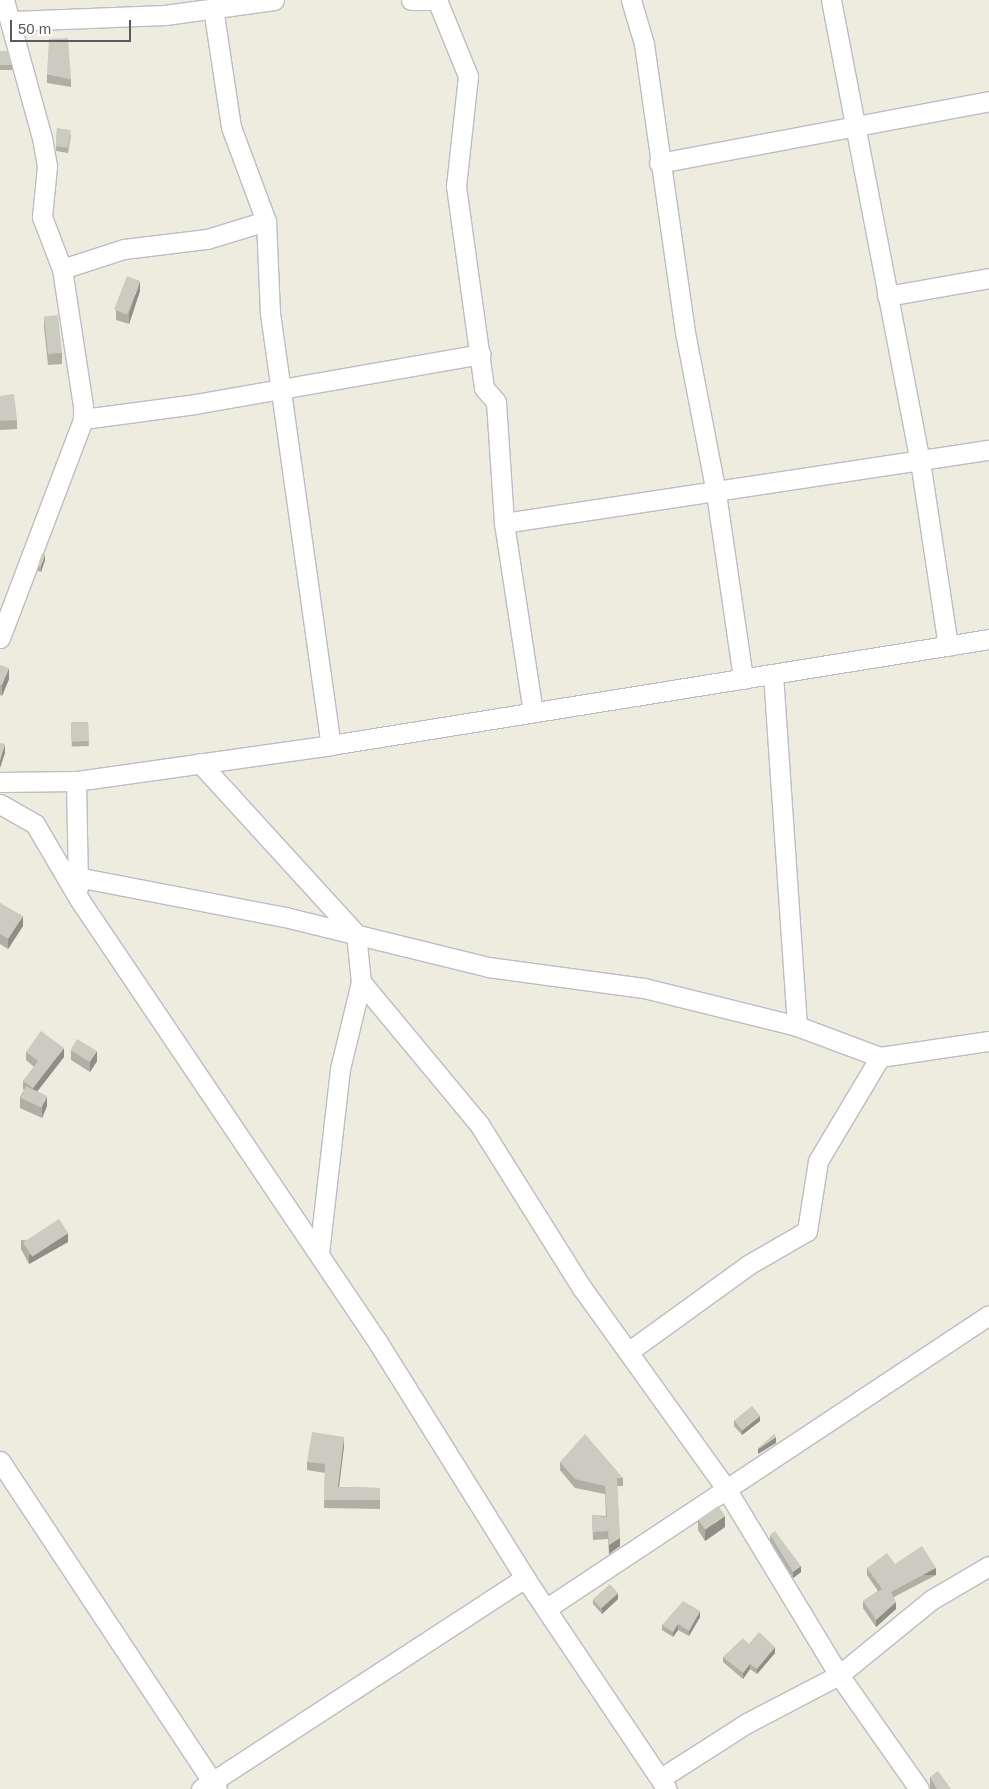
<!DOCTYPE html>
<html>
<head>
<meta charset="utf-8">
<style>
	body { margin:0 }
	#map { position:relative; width:989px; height:1789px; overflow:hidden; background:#edecde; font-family:Arial,sans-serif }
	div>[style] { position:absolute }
	.roads { filter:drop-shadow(1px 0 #bbbdc4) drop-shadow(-1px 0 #bbbdc4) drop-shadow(0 1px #bbbdc4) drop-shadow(0 -1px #bbbdc4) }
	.minor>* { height:19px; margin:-9.5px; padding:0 9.5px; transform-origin:9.5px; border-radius:9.5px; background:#fff }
	.wall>* { inset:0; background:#afafa4; transform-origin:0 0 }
	.shaded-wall>* { inset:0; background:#8f8e86; transform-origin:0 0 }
	.building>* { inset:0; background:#cccbbf; transform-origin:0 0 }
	span { translate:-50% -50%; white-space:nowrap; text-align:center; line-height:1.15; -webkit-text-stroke:5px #fff; paint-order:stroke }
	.scale { position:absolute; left:10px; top:20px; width:121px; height:22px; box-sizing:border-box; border:2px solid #575a61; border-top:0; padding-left:6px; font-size:15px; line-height:18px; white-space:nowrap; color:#575a61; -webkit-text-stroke:4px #fff; paint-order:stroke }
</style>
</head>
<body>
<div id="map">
	<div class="roads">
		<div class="minor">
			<i style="left:411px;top:0;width:27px"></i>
			<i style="left:437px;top:0;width:82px;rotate:67.8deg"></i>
			<i style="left:468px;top:76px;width:111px;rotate:96.2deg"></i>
			<i style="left:456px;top:186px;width:204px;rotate:82.1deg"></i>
			<i style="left:484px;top:388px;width:18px;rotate:49deg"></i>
			<i style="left:496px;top:402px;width:121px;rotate:86.2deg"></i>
			<i style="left:504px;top:523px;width:191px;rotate:81.3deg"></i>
			<i style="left:631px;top:0;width:46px;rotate:73.5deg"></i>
			<i style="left:644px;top:44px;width:291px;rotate:81.9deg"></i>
			<i style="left:685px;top:332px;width:164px;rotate:79.1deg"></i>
			<i style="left:716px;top:493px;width:188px;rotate:81.7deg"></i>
			<i style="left:831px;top:0;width:470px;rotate:79.1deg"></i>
			<i style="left:920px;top:461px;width:187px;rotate:81.4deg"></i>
			<i style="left:213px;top:8px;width:120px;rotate:81.4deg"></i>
			<i style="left:231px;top:127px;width:100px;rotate:69.6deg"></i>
			<i style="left:266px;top:221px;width:92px;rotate:87.5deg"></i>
			<i style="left:270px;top:313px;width:436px;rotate:82deg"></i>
			<i style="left:13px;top:21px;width:152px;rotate:-2.3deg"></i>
			<i style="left:165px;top:15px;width:110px;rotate:-7.8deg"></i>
			<i style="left:659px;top:163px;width:336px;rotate:-10.6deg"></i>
			<i style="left:62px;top:269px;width:65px;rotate:-17.9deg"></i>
			<i style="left:124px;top:249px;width:84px;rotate:-6.9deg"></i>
			<i style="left:207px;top:239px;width:62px;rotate:-17deg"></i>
			<i style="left:887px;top:296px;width:104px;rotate:-10deg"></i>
			<i style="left:83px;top:419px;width:113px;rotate:-7.6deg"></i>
			<i style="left:195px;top:404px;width:290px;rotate:-9.9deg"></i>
			<i style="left:504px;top:523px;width:490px;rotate:-8.6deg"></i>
			<i style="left:0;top:638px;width:234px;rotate:-69.2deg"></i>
			<i style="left:83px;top:419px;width:13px;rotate:-90deg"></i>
			<i style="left:83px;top:406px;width:139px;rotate:-98.7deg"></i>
			<i style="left:62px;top:269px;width:56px;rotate:-111deg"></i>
			<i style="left:42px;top:217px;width:51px;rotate:-84.4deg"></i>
			<i style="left:47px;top:166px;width:28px;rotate:-100deg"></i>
			<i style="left:42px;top:138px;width:143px;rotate:-105.4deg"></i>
			<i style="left:773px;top:674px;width:353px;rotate:86.1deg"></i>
			<i style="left:200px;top:763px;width:231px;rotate:47.6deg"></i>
			<i style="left:356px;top:934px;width:48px;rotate:84.1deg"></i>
			<i style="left:361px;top:982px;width:89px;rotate:103.6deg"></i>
			<i style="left:340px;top:1069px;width:185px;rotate:96.5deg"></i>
			<i style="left:76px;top:781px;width:107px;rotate:88.9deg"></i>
			<i style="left:0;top:782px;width:76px;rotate:-0.8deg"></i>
			<i style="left:76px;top:781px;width:258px;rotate:-8deg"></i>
			<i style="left:331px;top:745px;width:666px;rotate:-9.15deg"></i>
			<i style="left:0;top:804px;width:40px;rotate:29.7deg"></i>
			<i style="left:35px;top:824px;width:87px;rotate:59.6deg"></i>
			<i style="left:79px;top:899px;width:537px;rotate:56.01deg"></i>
			<i style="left:379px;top:1344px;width:276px;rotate:58deg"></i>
			<i style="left:525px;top:1578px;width:254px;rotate:56.1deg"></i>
			<i style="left:77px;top:877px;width:212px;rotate:10.9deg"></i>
			<i style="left:285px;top:917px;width:209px;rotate:13.8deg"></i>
			<i style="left:488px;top:967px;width:157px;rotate:7.7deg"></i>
			<i style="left:644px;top:988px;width:158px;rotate:13.9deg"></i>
			<i style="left:797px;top:1026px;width:89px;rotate:20.5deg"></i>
			<i style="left:880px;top:1057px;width:110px;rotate:-8.4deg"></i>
			<i style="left:361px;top:982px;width:185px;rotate:50.3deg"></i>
			<i style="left:479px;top:1124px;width:194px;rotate:57.9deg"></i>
			<i style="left:582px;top:1288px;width:245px;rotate:54.3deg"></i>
			<i style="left:725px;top:1487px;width:220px;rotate:58.8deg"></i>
			<i style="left:839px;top:1675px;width:139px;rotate:54.9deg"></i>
			<i style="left:628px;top:1352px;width:148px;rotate:-35.9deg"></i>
			<i style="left:748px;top:1265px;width:68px;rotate:-30deg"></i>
			<i style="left:807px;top:1231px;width:71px;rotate:-81.1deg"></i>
			<i style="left:818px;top:1161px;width:121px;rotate:-59.2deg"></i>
			<i style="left:0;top:1461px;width:393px;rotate:56.5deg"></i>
			<i style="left:547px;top:1608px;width:530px;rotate:-33.54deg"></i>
			<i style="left:661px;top:1778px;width:102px;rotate:-32.6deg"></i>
			<i style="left:747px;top:1723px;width:104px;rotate:-27.6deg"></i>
			<i style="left:839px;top:1675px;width:119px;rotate:-39.2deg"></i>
			<i style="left:931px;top:1600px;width:67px;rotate:-30.4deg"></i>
			<i style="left:201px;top:1789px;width:387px;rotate:-33.1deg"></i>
		</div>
	</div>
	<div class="wall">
		<i style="clip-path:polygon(0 51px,12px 65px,12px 70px,0 70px)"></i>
		<i style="clip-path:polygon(47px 74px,71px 79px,71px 87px,47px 83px)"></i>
		<i style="clip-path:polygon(57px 128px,71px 135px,68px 153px,56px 151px)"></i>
		<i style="clip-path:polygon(140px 291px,129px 324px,116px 320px,116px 310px)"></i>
		<i style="clip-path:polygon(44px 316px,62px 353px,62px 364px,48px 365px,44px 327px)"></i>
		<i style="clip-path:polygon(0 396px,17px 420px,17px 429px,0 430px)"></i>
		<i style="clip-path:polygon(45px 560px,41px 572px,38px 571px,38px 566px)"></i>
		<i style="clip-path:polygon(0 665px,9px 679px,2px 696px,0 695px)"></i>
		<i style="left:88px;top:722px;width:24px;height:17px;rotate:88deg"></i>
		<i style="clip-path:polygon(0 903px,23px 926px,8px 949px,0 944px)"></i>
		<i style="clip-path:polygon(71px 1050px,97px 1061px,90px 1072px,71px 1060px)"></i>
		<i style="clip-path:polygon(26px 1052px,64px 1057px,37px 1091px,47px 1106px,42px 1118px,20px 1108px,20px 1097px,24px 1090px,23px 1089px,23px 1081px,34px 1067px,26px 1060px)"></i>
		<i style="clip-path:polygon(21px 1240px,68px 1242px,29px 1264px,21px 1249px)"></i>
		<i style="clip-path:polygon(734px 1420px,760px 1421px,742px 1435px,734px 1426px)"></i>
		<i style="clip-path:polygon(344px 1446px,339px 1487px,380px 1488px,380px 1509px,324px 1508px,325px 1473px,307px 1470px,307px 1462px)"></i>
		<i style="clip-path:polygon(560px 1462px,623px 1478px,623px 1486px,617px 1486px,620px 1546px,609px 1554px,608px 1539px,593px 1540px,592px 1515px,606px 1516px,605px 1494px,575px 1488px,560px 1470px)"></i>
		<i style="clip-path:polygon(698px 1520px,725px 1527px,705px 1541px,698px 1530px)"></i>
		<i style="clip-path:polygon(770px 1535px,801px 1572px,793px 1578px,770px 1540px)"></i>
		<i style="clip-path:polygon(895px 1564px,936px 1575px,894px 1597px,896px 1609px,876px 1627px,863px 1608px,863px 1601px,878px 1591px,867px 1575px,867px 1568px)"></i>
		<i style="clip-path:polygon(593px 1599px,618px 1599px,602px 1614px,593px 1604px)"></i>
		<i style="clip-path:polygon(700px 1617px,689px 1636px,678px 1630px,673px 1637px,662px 1630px,662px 1625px)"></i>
		<i style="clip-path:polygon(749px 1644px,775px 1653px,757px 1674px,750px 1669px,743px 1679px,723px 1662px,723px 1657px)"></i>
		<i style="clip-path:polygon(930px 1777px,951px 1789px,931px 1789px,930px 1788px)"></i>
	</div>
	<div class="shaded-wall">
		<i style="clip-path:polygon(140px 281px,140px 291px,129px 324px,129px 314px)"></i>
		<i style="clip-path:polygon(45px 554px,45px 560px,41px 572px,41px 567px)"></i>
		<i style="clip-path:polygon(9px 668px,9px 679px,2px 696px,2px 685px)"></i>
		<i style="clip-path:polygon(5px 744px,5px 753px,0 768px,0 760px)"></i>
		<i style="clip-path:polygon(23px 916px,23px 926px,8px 949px,8px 939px)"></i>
		<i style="clip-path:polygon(64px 1048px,64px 1057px,33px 1097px,33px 1088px)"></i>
		<i style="clip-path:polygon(97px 1051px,97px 1061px,90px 1072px,90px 1061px)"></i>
		<i style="clip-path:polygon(47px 1096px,47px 1106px,42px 1118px,42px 1108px)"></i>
		<i style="clip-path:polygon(68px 1233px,68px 1242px,29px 1264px,29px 1255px)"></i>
		<i style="clip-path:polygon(760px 1416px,760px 1421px,742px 1435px,742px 1430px)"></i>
		<i style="clip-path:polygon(344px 1437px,344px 1446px,338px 1495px,338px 1487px)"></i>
		<i style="clip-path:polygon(776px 1437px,776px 1443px,758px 1454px,758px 1449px)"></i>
		<i style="clip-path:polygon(725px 1516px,725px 1527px,705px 1541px,705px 1530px)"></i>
		<i style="clip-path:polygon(620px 1538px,620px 1546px,609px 1554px,609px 1545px)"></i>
		<i style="clip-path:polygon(801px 1566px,801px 1572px,793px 1578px,793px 1572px)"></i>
		<i style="left:936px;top:1568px;width:7px;height:51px;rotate:90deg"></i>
		<i style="clip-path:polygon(618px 1593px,618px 1599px,602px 1614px,602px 1608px)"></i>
		<i style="clip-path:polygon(896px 1602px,896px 1609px,876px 1627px,876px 1620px)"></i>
		<i style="clip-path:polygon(700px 1611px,700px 1617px,689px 1636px,689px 1631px)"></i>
		<i style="clip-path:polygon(678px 1624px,678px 1630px,673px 1637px,673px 1632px)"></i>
		<i style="clip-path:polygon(775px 1647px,775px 1653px,757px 1674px,757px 1669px)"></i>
		<i style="clip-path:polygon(750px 1664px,750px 1669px,743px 1679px,743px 1673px)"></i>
	</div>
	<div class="building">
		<i style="clip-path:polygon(68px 38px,71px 79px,47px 74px,49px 39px)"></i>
		<i style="clip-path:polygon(0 51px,8px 51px,12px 65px,0 65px)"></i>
		<i style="clip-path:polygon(57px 128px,71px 130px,68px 148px,56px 146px)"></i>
		<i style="left:127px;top:276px;width:14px;height:36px;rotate:21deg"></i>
		<i style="left:58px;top:315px;width:38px;height:14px;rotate:84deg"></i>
		<i style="clip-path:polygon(14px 394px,17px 420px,0 421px,0 396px)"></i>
		<i style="left:42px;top:553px;width:3px;height:14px;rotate:18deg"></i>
		<i style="clip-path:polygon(0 665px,9px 668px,2px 685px,0 685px)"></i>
		<i style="left:88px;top:722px;width:19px;height:17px;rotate:87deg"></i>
		<i style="clip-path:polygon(0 743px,5px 744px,0 760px)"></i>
		<i style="clip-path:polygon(0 903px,23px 916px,8px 939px,0 934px)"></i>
		<i style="clip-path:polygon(41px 1031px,64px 1048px,33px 1088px,23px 1081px,38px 1061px,26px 1052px)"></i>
		<i style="left:77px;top:1039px;width:23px;height:13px;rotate:31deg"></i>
		<i style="left:26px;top:1086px;width:23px;height:13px;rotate:25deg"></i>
		<i style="left:59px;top:1219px;width:17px;height:43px;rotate:57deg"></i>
		<i style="left:752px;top:1406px;width:13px;height:23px;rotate:51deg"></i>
		<i style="clip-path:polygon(312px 1432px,344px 1437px,338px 1487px,380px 1488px,380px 1500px,324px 1500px,325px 1464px,307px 1462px)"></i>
		<i style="clip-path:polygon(585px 1434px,623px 1478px,617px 1478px,620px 1538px,609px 1545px,608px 1531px,593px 1532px,592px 1515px,607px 1517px,605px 1486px,575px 1479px,560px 1462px)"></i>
		<i style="clip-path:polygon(774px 1434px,776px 1437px,758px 1449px,758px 1448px)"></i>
		<i style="left:718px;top:1506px;width:12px;height:24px;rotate:55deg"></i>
		<i style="clip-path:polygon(775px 1531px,801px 1566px,793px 1572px,770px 1535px)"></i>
		<i style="clip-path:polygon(922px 1546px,936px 1568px,891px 1592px,896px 1602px,876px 1620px,863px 1601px,882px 1589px,867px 1568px,887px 1553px,895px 1564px)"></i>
		<i style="left:610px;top:1584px;width:12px;height:23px;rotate:48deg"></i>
		<i style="clip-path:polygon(683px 1601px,700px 1611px,689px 1631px,678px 1624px,673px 1632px,662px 1625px)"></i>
		<i style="clip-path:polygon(759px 1632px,775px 1647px,757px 1669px,750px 1664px,743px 1673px,723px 1657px,743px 1638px,749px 1644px)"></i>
		<i style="clip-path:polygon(938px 1771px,951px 1789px,937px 1789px,930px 1777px)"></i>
	</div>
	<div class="scale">50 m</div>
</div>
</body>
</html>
